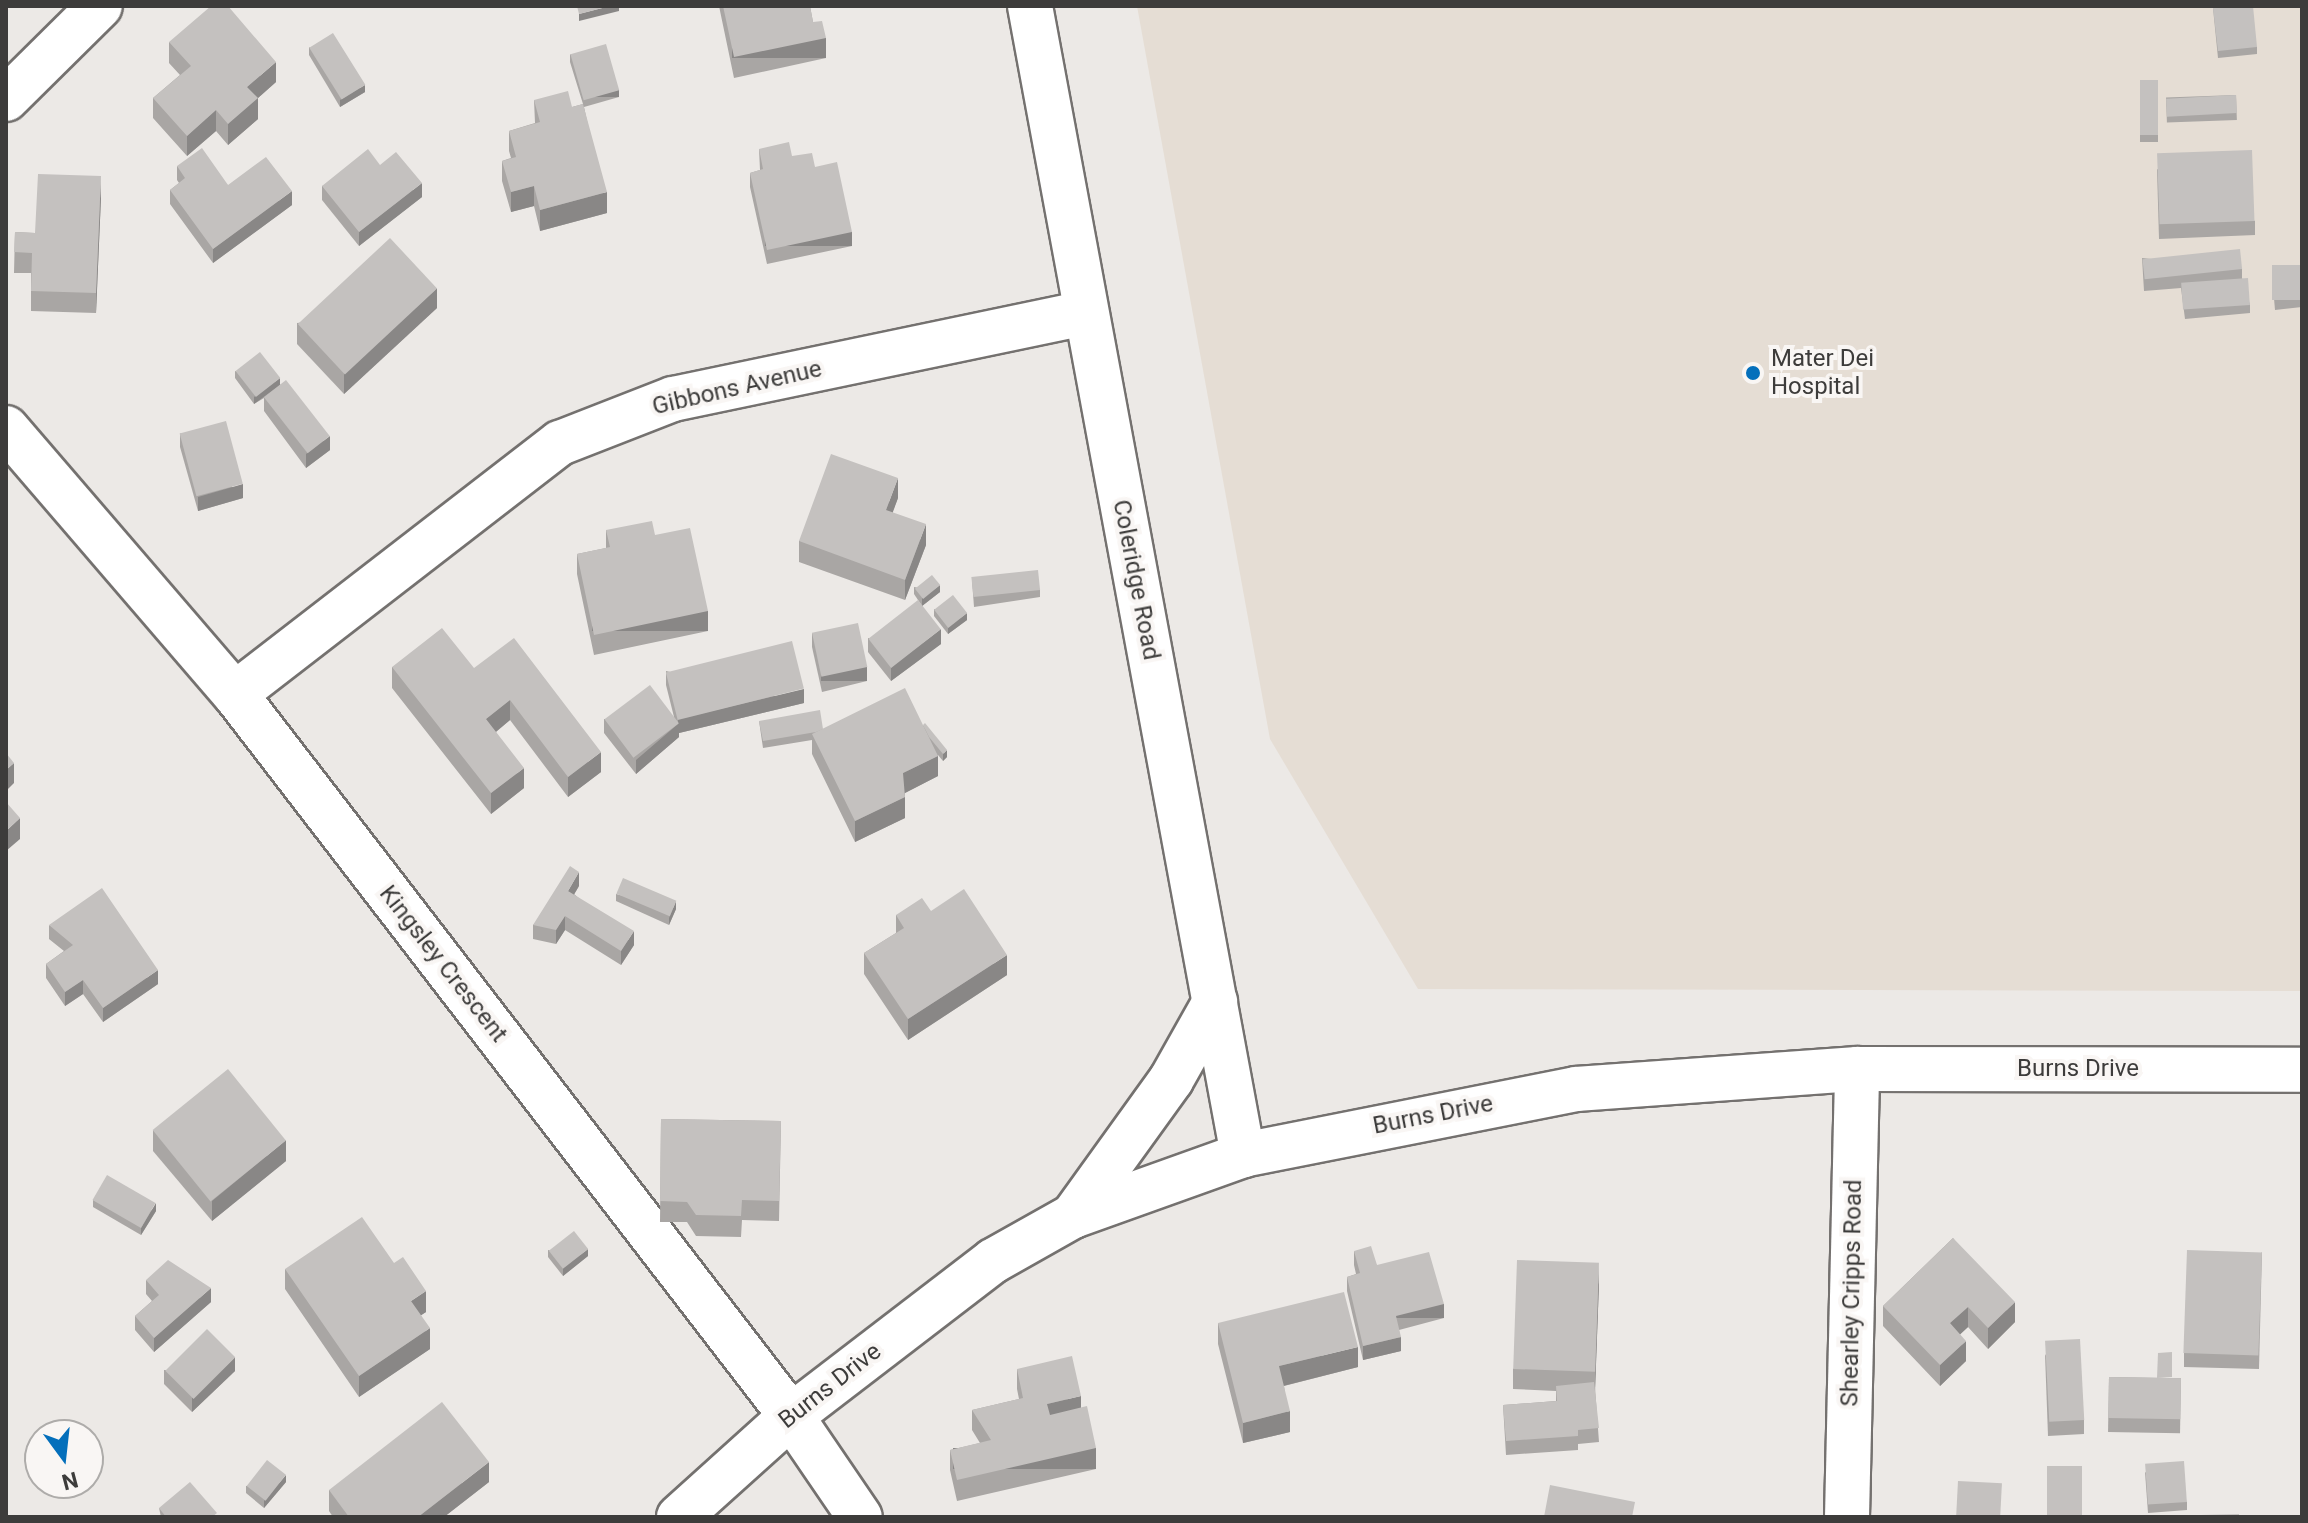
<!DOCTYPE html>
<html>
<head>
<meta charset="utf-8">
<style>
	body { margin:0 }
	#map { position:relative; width:2308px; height:1523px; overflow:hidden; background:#ece9e6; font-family:Roboto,sans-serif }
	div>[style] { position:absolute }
	.built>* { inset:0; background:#e5ddd4 }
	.roads { filter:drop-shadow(2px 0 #74716f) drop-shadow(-2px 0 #74716f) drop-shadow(0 2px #74716f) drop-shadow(0 -2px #74716f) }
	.minor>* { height:44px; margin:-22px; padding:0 22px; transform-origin:22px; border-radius:22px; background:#fff }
	.major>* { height:44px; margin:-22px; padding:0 22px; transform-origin:22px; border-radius:22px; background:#fff }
	.wall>* { inset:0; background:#a9a6a4; transform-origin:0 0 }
	.shaded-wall>* { inset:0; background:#898786; transform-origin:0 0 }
	.building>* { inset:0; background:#c4c1bf; transform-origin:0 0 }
	.dots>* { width:22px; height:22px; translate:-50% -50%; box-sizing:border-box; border:4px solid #f9f6f4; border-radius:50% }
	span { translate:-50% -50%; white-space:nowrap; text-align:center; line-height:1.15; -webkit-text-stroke:8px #f9f6f4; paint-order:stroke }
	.poi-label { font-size:24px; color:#3d3c3b }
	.left { translate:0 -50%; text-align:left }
	.street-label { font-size:24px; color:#3d3c3b }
	.frame { position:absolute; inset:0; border:8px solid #3d3c3b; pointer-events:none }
	.north { position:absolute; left:24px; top:1419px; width:80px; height:80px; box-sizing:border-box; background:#f9f6f4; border:2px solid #aeacaa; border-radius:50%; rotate:165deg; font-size:22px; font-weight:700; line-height:32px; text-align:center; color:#3d3c3b }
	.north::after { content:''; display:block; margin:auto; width:28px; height:36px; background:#046fbb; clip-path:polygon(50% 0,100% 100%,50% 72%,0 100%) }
</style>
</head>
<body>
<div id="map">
	<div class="built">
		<i style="clip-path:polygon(1137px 6px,2302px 6px,2302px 991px,1418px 989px,1270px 739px)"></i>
	</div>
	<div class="roads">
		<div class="minor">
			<i style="left:1030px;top:6px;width:1169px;rotate:79.5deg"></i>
			<i style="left:6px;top:99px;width:132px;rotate:-44.7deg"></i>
			<i style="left:6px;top:428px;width:351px;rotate:49.3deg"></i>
			<i style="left:235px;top:694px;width:911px;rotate:52.4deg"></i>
			<i style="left:791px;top:1416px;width:122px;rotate:55.7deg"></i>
			<i style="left:235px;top:694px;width:411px;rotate:-37.7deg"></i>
			<i style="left:560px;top:443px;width:121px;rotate:-21.3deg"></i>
			<i style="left:673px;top:399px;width:422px;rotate:-11.8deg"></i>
			<i style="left:1073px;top:1216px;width:168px;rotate:-54.2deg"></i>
			<i style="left:1171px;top:1080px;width:90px;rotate:-60.6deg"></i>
			<i style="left:1847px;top:1517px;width:448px;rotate:-88.7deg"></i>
		</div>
		<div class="major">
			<i style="left:679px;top:1517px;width:151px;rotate:-42deg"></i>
			<i style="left:791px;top:1416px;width:255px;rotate:-37.5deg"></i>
			<i style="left:993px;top:1261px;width:92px;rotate:-29.4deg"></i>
			<i style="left:1073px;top:1216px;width:181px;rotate:-19.7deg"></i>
			<i style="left:1243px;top:1155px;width:339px;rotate:-11.2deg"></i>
			<i style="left:1576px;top:1089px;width:282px;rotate:-4.1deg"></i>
			<i style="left:1857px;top:1069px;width:445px;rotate:0.1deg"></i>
		</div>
	</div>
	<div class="wall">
		<i style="clip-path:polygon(719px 6px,810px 6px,813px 22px,826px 58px,734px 78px)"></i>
		<i style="clip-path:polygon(2213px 8px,2257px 47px,2257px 54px,2218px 58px)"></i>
		<i style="clip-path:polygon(169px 42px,276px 82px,258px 98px,258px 119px,228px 145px,216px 131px,187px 156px,153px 118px,153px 98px,180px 75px,169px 63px)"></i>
		<i style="clip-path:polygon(309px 47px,365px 92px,340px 107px,309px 55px)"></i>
		<i style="clip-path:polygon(570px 54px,619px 97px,584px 107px,607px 213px,540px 231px,534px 206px,511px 212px,502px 181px,502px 161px,511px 158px,509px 151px,509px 131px,535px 123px,534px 100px,572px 107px,583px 104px,570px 62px)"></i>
		<i style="left:2140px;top:80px;width:18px;height:62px"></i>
		<i style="left:2236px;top:95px;width:25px;height:70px;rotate:88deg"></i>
		<i style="clip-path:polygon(759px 149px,792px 156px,815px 167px,852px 246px,767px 264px,750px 187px,750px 173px,760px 170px)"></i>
		<i style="clip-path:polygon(380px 165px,422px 197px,359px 246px,322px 200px,322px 186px)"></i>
		<i style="clip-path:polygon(177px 166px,228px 185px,292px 205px,213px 263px,170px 204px,170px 190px,179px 183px,177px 180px)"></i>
		<i style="clip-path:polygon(2157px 169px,2255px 221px,2255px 235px,2159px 239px)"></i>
		<i style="clip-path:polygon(101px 197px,96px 313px,31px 311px,31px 273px,14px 273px,15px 232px,35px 233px)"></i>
		<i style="clip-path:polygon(2142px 258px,2242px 269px,2242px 278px,2250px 305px,2250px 313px,2185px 319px,2181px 288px,2144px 291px)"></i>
		<i style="clip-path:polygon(2302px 265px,2302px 307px,2275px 310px,2272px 275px)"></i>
		<i style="clip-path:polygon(437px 308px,344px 394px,297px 344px,297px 323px)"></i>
		<i style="clip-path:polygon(235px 371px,280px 384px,330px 450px,306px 468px,264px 411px,264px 398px,254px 404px,235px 378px)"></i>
		<i style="clip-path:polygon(180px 433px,243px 498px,198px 511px,180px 447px)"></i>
		<i style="clip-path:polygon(898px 498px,892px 513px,926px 545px,905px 600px,799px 562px,799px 541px)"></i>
		<i style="clip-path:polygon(606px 530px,655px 535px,708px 631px,594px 655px,577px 574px,577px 554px,606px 548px)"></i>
		<i style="clip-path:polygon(972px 580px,1040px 590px,1040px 597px,974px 607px)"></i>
		<i style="clip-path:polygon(914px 587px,940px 592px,922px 606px,914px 594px)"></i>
		<i style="clip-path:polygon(934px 609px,967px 620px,948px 634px,934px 616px)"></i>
		<i style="clip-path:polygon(812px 633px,867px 681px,822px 692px,812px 647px)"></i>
		<i style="clip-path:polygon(868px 638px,941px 644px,891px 681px,868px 652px)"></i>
		<i style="clip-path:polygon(392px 667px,474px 668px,601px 772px,568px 797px,510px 720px,496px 732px,524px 788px,491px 814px,392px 688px)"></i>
		<i style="clip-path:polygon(666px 671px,804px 703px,679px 733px,679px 737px,636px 774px,604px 733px,604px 719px,674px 717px,666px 685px)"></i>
		<i style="clip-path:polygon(759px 721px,823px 729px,923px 725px,947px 757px,943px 761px,938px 755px,938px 776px,905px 793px,905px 818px,855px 842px,812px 754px,812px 740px,763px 748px)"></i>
		<i style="clip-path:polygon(579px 886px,574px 894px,634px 945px,621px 965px,565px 930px,556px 944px,533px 939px,533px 925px)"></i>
		<i style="clip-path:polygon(616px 894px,676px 909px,669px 925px,616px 901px)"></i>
		<i style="clip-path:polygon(931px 911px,1007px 975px,908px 1040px,864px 974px,864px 953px,896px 933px,896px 915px)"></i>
		<i style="clip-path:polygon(49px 925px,158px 984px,103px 1022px,83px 994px,65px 1006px,46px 978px,46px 964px,64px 951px,49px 939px)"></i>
		<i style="clip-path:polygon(661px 1119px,781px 1121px,779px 1221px,742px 1220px,741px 1237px,696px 1236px,687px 1222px,660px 1222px)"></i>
		<i style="clip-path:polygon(153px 1130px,286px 1161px,212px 1221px,153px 1151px)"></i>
		<i style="clip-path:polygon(93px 1200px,156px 1211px,141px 1235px,93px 1207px)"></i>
		<i style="clip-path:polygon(1953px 1238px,2015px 1322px,1988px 1349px,1968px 1327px,1960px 1334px,1966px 1361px,1940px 1386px,1883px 1326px,1883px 1306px)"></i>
		<i style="clip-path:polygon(548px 1250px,588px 1256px,563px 1276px,548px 1257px)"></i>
		<i style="clip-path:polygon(1354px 1251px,1377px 1265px,1444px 1318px,1399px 1330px,1401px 1351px,1363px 1360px,1347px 1291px,1347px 1277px,1356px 1274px,1354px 1265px)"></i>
		<i style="clip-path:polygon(2262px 1252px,2259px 1369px,2184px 1367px,2184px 1353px)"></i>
		<i style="clip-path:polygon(285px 1269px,426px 1312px,421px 1315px,430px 1349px,359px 1397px,285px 1289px)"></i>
		<i style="clip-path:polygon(146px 1280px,211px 1302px,154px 1352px,135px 1330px,135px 1316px,152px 1301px,146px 1294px)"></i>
		<i style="clip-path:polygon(1599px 1283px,1595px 1388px,1599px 1442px,1578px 1444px,1578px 1450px,1506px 1455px,1503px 1405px,1556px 1401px,1556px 1391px,1513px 1389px,1513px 1369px)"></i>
		<i style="clip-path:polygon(1218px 1323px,1358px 1367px,1284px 1386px,1290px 1432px,1243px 1443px,1218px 1344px)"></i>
		<i style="clip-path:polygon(2045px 1354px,2084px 1420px,2084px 1434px,2048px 1436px)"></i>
		<i style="clip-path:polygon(1017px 1369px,1081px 1408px,1096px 1469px,957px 1501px,950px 1470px,950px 1450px,980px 1443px,972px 1430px,972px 1410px,1019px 1399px,1017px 1389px)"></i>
		<i style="clip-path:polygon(164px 1370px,235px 1371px,192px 1412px,164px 1384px)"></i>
		<i style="left:2109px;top:1377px;width:72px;height:55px;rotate:1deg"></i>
		<i style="clip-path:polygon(2145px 1472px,2187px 1502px,2187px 1510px,2148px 1513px)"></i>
		<i style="clip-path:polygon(286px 1482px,264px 1508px,246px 1493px,246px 1486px)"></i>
		<i style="clip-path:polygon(489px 1482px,444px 1517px,333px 1517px,329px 1511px,329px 1490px)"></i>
		<i style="clip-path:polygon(159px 1508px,217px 1517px,161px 1517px)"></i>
	</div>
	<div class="shaded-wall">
		<i style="clip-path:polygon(610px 6px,619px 6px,619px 11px,579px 21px,579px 14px)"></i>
		<i style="left:826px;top:38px;width:20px;height:94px;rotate:90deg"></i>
		<i style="clip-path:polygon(276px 62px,276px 82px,258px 98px,258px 119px,228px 145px,228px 124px,247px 87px)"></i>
		<i style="clip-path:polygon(365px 85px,365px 92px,340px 107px,340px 100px)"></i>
		<i style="left:619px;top:90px;width:7px;height:36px;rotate:90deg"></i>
		<i style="clip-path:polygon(216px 110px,216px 131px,187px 156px,187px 136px)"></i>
		<i style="clip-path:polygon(101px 176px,101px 197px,96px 313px,96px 293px)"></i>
		<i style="clip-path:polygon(422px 183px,422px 197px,359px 246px,359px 232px)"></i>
		<i style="clip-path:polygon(534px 186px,534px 206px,511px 212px,511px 192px)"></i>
		<i style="clip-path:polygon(292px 191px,292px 205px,213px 263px,213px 249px)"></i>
		<i style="clip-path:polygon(607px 192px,607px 213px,540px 231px,540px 210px)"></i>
		<i style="left:852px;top:232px;width:14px;height:87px;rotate:90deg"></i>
		<i style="clip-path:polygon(437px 288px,437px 308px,344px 394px,344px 373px)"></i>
		<i style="clip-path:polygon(280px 378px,280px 385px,254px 404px,254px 397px)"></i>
		<i style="clip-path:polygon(330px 436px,330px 450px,306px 468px,306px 454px)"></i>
		<i style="clip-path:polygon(898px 478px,898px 498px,886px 531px,886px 510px)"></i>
		<i style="clip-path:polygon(243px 484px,243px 498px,198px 511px,198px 497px)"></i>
		<i style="clip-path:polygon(926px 524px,926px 545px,905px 600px,905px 580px)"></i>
		<i style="clip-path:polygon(940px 585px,940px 592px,922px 606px,922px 598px)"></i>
		<i style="left:708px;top:611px;width:20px;height:116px;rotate:90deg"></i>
		<i style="clip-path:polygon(967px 613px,967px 620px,948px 634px,948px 627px)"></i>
		<i style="clip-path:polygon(941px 629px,941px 644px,891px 681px,891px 667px)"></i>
		<i style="left:867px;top:667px;width:14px;height:46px;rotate:90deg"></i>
		<i style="clip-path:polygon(804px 689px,804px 703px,679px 733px,679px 737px,636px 774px,636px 760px,678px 724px,678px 719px)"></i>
		<i style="clip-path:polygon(510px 700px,510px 720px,486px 740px,486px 719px)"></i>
		<i style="clip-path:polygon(947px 750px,947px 757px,943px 761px,943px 754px)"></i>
		<i style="clip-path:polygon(601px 752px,601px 772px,568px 797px,568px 777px)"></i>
		<i style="clip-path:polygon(938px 756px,938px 776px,903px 794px,903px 773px)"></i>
		<i style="clip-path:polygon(14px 763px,14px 783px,6px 791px,6px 770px)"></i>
		<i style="clip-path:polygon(524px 768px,524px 788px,491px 814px,491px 793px)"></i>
		<i style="clip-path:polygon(905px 797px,905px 818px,855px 842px,855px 821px)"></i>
		<i style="clip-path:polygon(20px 818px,20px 839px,6px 851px,6px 831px)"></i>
		<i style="clip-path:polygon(579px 872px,579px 886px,568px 905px,568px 891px)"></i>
		<i style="clip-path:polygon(676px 901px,676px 909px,669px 925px,669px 918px)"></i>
		<i style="clip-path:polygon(565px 916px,565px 930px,556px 944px,556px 930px)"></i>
		<i style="clip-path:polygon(634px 931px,634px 945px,621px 965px,621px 951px)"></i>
		<i style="clip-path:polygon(1007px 955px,1007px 975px,908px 1040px,908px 1019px)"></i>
		<i style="clip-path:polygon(158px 970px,158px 984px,103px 1022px,103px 1008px)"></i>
		<i style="clip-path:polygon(83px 980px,83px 994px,65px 1006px,65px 992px)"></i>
		<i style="clip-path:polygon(286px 1140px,286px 1161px,212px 1221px,212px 1201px)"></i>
		<i style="clip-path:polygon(156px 1203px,156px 1211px,141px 1235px,141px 1228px)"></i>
		<i style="clip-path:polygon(588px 1249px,588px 1256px,563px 1276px,563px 1268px)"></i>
		<i style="clip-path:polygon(1599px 1263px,1599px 1283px,1595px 1392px,1595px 1372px)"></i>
		<i style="clip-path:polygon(211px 1288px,211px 1302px,154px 1352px,154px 1338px)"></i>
		<i style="clip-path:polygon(426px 1291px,426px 1312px,411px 1322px,411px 1301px)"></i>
		<i style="clip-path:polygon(2015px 1302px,2015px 1322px,1988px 1349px,1988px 1328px)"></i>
		<i style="left:1444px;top:1304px;width:14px;height:49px;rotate:90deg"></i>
		<i style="clip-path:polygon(1968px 1307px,1968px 1327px,1950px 1344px,1950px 1323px)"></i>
		<i style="clip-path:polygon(430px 1328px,430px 1349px,359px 1397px,359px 1376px)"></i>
		<i style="clip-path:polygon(1401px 1337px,1401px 1351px,1363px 1360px,1363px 1346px)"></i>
		<i style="clip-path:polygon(1966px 1341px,1966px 1361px,1940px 1386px,1940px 1365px)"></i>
		<i style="clip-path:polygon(1358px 1347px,1358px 1367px,1279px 1387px,1279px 1366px)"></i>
		<i style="clip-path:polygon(235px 1357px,235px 1371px,192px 1412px,192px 1398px)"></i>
		<i style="clip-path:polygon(1081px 1396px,1081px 1416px,1047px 1424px,1047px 1404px)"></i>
		<i style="clip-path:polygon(1290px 1411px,1290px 1432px,1243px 1443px,1243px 1423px)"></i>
		<i style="left:1096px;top:1448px;width:21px;height:143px;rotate:90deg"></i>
		<i style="clip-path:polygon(489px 1462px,489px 1482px,444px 1517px,418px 1517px)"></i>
		<i style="clip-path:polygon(286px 1475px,286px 1482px,264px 1508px,264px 1501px)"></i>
	</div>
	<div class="building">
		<i style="clip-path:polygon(211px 6px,228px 6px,276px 62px,247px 87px,258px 98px,228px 124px,216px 110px,187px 136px,153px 98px,191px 66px,169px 42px)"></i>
		<i style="clip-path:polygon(577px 6px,610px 6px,579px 14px)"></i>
		<i style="clip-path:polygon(723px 6px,810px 6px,813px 22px,822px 21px,826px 38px,734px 57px)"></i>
		<i style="clip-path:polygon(2229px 6px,2253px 6px,2257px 47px,2218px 51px,2213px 8px)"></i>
		<i style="left:333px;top:33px;width:61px;height:28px;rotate:58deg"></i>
		<i style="left:606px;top:44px;width:48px;height:37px;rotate:74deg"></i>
		<i style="left:2140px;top:80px;width:18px;height:55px"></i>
		<i style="clip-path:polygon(568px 91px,572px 107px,583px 104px,607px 192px,540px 210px,534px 186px,511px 192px,502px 161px,516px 157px,509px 131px,540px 122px,534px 100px)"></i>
		<i style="left:2236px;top:95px;width:18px;height:70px;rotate:87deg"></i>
		<i style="clip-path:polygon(789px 142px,792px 156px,812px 153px,815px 167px,837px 162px,852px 232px,767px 250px,750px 173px,763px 169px,759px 149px)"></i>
		<i style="clip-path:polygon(202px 148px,228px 185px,266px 157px,292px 191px,213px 249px,170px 190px,185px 178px,177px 166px)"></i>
		<i style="clip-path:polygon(368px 149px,380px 165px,396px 152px,422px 183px,359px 232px,322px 186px)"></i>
		<i style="left:2252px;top:150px;width:71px;height:95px;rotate:88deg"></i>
		<i style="clip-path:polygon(38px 174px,101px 176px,96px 293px,31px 291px,32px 253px,14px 252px,15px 232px,35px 233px)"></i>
		<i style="left:390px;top:238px;width:69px;height:126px;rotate:47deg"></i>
		<i style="left:2240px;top:249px;width:20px;height:98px;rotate:84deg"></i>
		<i style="left:2302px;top:265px;width:35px;height:30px;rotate:90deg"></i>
		<i style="left:2248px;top:278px;width:27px;height:67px;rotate:86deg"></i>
		<i style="left:260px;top:352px;width:33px;height:31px;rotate:52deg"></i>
		<i style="left:286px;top:380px;width:71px;height:28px;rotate:52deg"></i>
		<i style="left:226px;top:421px;width:65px;height:48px;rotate:75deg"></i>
		<i style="clip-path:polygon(831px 454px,898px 478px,886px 510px,926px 524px,905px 580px,799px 541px)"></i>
		<i style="clip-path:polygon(652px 521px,655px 535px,690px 528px,708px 611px,594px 635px,577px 554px,610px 547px,606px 530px)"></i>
		<i style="left:1038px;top:570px;width:20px;height:67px;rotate:84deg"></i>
		<i style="left:932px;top:575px;width:13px;height:22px;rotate:51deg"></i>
		<i style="left:953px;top:595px;width:23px;height:24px;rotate:52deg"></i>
		<i style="left:918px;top:600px;width:37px;height:63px;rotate:52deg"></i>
		<i style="left:858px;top:623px;width:45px;height:47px;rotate:78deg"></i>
		<i style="clip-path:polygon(442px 628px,474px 668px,514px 638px,601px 752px,568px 777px,510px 700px,486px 719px,524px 768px,491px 793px,392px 667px)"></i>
		<i style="left:792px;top:641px;width:49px;height:130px;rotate:76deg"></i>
		<i style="left:650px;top:685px;width:48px;height:57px;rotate:53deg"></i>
		<i style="clip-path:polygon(905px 688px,938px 756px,903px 773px,905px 797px,855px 821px,812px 734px)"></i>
		<i style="clip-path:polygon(820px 710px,823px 729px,816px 732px,763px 741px,759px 721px)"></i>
		<i style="clip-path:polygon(925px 723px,947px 750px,943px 754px,929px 737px,923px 725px)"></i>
		<i style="clip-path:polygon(6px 753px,14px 763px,6px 770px)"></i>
		<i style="clip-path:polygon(6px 802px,20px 818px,6px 831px)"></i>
		<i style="clip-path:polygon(570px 866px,579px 872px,568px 891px,634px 931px,621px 951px,565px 916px,556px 930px,533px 925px)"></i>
		<i style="left:623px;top:878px;width:58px;height:17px;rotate:23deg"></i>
		<i style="clip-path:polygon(102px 888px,158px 970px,103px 1008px,83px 980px,65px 992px,46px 964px,73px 945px,49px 925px)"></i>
		<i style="clip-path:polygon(964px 889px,1007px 955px,908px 1019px,864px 953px,904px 928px,896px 915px,922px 898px,931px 911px)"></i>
		<i style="left:228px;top:1069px;width:92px;height:97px;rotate:51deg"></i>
		<i style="clip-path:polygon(661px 1119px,781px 1121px,779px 1201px,742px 1200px,741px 1216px,696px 1215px,687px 1202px,660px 1201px)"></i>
		<i style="left:107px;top:1175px;width:56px;height:29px;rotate:30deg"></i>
		<i style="clip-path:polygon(362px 1217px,394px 1263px,403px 1257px,426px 1291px,411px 1301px,430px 1328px,359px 1376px,285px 1269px)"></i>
		<i style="left:574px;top:1231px;width:23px;height:32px;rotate:52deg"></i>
		<i style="clip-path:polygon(1953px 1238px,2015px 1302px,1988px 1328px,1968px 1307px,1950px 1323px,1966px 1341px,1940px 1365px,1883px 1306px)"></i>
		<i style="clip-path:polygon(1371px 1246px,1377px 1265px,1429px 1252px,1444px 1304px,1396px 1316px,1401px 1337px,1363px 1346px,1347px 1277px,1360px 1273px,1354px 1251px)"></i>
		<i style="left:2187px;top:1250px;width:75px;height:103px;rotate:2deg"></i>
		<i style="clip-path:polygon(168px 1260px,211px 1288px,154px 1338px,135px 1316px,159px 1295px,146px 1280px)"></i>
		<i style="left:1517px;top:1260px;width:82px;height:109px;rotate:2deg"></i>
		<i style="clip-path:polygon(1344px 1292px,1358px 1347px,1279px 1366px,1290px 1411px,1243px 1423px,1218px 1323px)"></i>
		<i style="left:207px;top:1329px;width:40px;height:59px;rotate:45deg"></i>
		<i style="left:2080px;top:1339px;width:81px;height:35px;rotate:87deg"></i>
		<i style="clip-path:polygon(2172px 1352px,2172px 1377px,2157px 1378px,2158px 1353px)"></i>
		<i style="clip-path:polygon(1072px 1356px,1081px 1396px,1047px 1404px,1050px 1415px,1087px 1406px,1096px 1448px,957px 1480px,950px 1450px,991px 1440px,972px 1410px,1023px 1398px,1017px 1369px)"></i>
		<i style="left:2109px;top:1377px;width:72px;height:41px;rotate:1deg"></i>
		<i style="clip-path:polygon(1594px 1382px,1599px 1428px,1578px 1430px,1578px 1436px,1506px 1441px,1503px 1405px,1557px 1401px,1556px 1386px)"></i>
		<i style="clip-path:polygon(442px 1402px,489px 1462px,418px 1517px,349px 1517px,329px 1490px)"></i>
		<i style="left:267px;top:1460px;width:24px;height:33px;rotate:38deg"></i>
		<i style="left:2184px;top:1461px;width:41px;height:39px;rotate:86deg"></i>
		<i style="left:2047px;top:1466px;width:35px;height:51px"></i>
		<i style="left:1958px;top:1481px;width:44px;height:36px;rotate:3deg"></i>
		<i style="clip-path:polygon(190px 1482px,217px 1513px,212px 1517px,166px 1517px,159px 1508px)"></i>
		<i style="clip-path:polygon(1550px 1485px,1635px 1502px,1632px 1517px,1544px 1517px)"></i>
		<i style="clip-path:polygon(2239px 1514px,2239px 1517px,2162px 1517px,2162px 1516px)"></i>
	</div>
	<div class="dots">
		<i style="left:1753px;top:373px;background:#046fbb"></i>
	</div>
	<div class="poi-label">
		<span class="left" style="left:1771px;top:373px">Mater Dei<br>Hospital</span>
	</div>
	<div class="street-label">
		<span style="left:737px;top:388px;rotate:-13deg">Gibbons Avenue</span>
		<span style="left:1136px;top:580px;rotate:79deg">Coleridge Road</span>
		<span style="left:443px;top:964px;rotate:52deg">Kingsley Crescent</span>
		<span style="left:2078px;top:1069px">Burns Drive</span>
		<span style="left:1433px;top:1115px;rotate:-11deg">Burns Drive</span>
		<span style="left:1852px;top:1293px;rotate:-89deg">Shearley Cripps Road</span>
		<span style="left:830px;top:1386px;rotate:-38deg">Burns Drive</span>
	</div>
	<div class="frame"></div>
	<div class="north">N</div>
</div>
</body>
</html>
